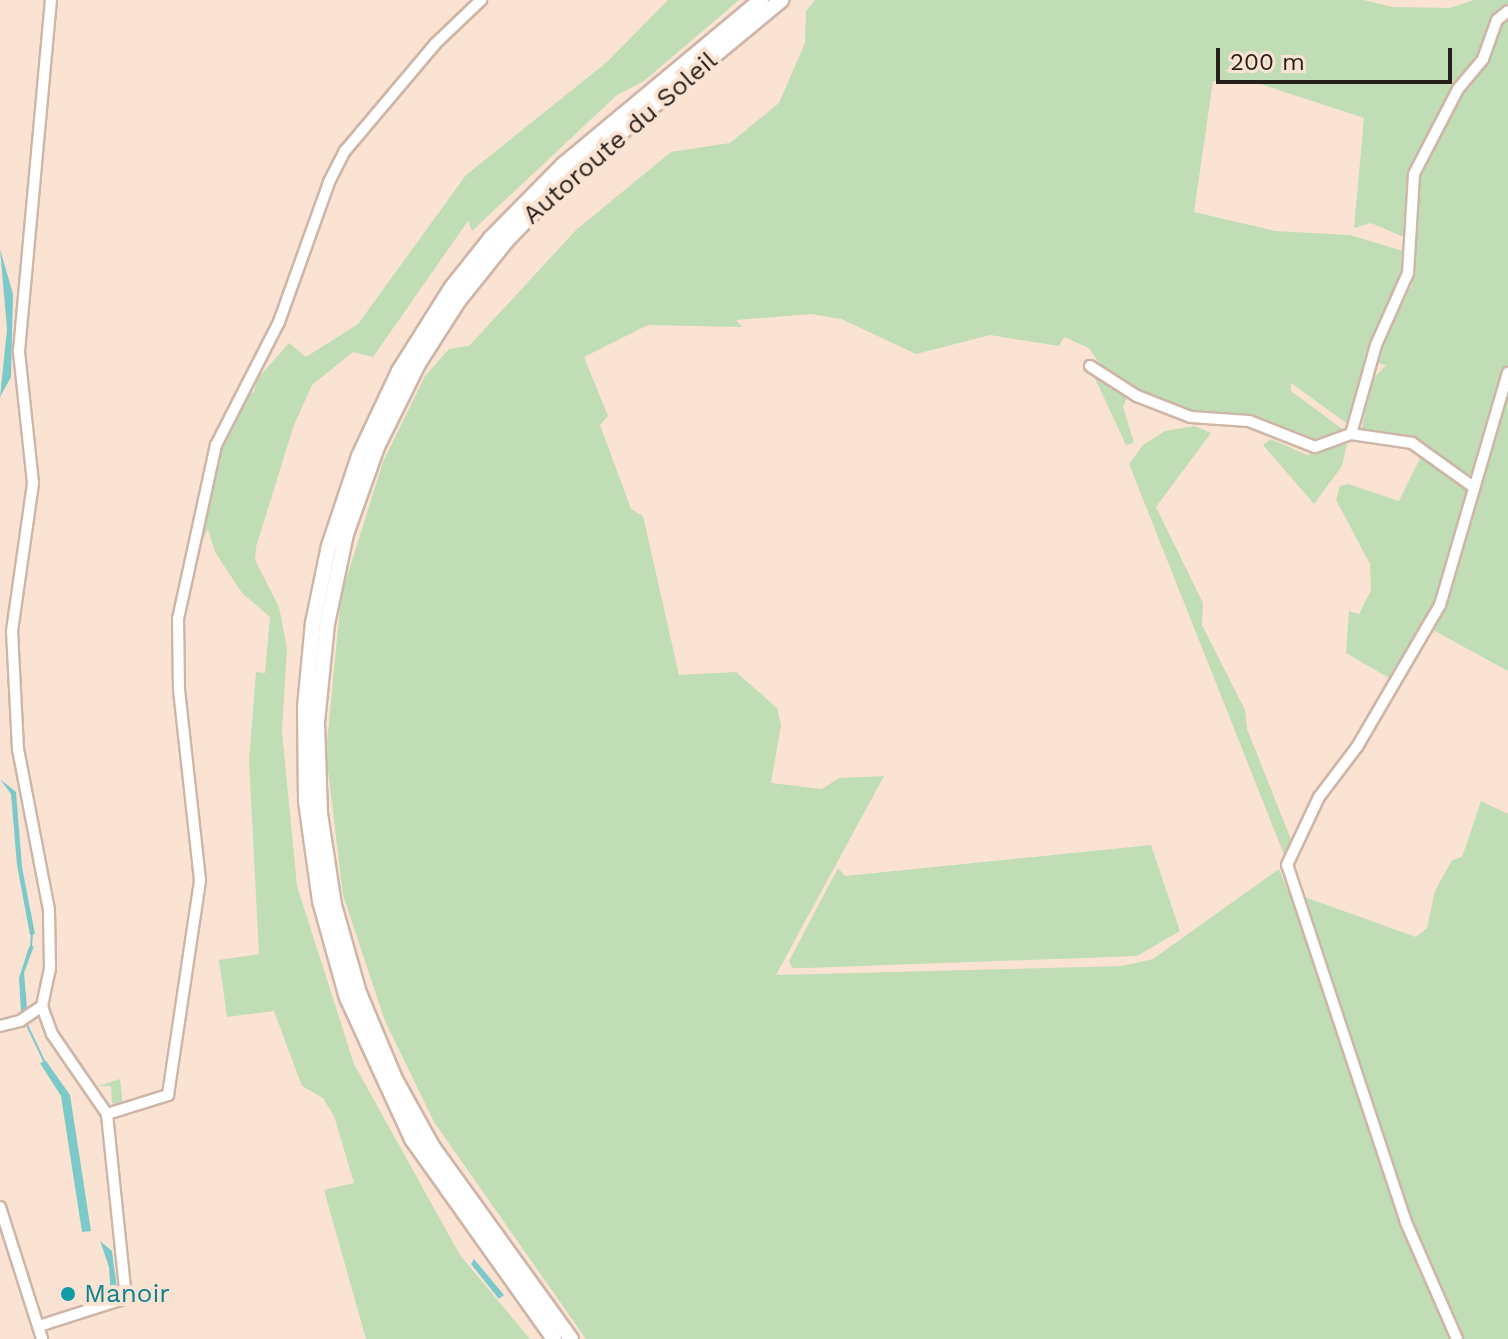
<!DOCTYPE html>
<html>
<head>
<meta charset="utf-8">
<style>
	body { margin:0 }
	#map { position:relative; width:1508px; height:1339px; overflow:hidden; background:#fbe3d4; font-family:"Work Sans",sans-serif }
	div>[style] { position:absolute }
	.green>* { inset:0; background:#c0ddb5 }
	.water>* { inset:0; background:#7bc9c9 }
	.stream>* { height:2px; margin:-1px; padding:0 1px; transform-origin:1px; border-radius:1px; background:#7bc9c9 }
	.roads { filter:drop-shadow(2px 0 #cdb6a8) drop-shadow(-2px 0 #cdb6a8) drop-shadow(0 2px #cdb6a8) drop-shadow(0 -2px #cdb6a8) }
	.minor>* { height:10px; margin:-5px; padding:0 5px; transform-origin:5px; border-radius:5px; background:#fff }
	.highway>* { height:14px; margin:-7px; padding:0 7px; transform-origin:7px; border-radius:7px; background:#fff }
	.dots>* { width:22px; height:22px; translate:-50% -50%; box-sizing:border-box; border:4px solid #fbe3d4; border-radius:50% }
	span { translate:-50% -50%; white-space:nowrap; text-align:center; line-height:1.15; -webkit-text-stroke:8px #fbe3d4; paint-order:stroke }
	.street-label { font-size:26px; color:#271f1a }
	.culture-label { font-size:26px; color:#0d838f }
	.left { translate:0 -50%; text-align:left }
	.scale { position:absolute; left:1216px; top:48px; width:236px; height:36px; box-sizing:border-box; border:4px solid #271f1a; border-top:0; padding-left:10px; font-size:24px; line-height:28px; white-space:nowrap; color:#271f1a; -webkit-text-stroke:6px #fbe3d4; paint-order:stroke }
</style>
</head>
<body>
<div id="map">
	<div class="green">
		<i style="clip-path:polygon(668px 0,739px 0,644px 81px,617px 95px,472px 231px,468px 221px,373px 357px,353px 352px,312px 385px,294px 425px,256px 547px,255px 560px,279px 607px,287px 648px,282px 731px,297px 886px,354px 1064px,460px 1255px,530px 1339px,366px 1339px,324px 1190px,354px 1183px,334px 1116px,323px 1098px,302px 1086px,274px 1011px,227px 1017px,219px 960px,259px 954px,249px 761px,256px 672px,265px 673px,270px 617px,242px 593px,215px 552px,208px 529px,200px 548px,192px 546px,216px 450px,243px 397px,254px 392px,257px 379px,289px 343px,306px 357px,358px 324px,466px 175px,607px 62px)"></i>
		<i style="clip-path:polygon(815px 0,1364px 0,1393px 7px,1450px 8px,1474px 0,1508px 0,1508px 671px,1422px 624px,1389px 678px,1346px 653px,1349px 611px,1359px 614px,1371px 590px,1370px 564px,1336px 500px,1340px 486px,1348px 484px,1399px 501px,1427px 444px,1361px 431px,1372px 380px,1386px 365px,1375px 362px,1412px 284px,1413px 241px,1371px 223px,1354px 228px,1364px 118px,1248px 80px,1213px 81px,1194px 212px,1275px 231px,1350px 235px,1403px 251px,1403px 279px,1375px 333px,1349px 425px,1291px 383px,1291px 391px,1345px 431px,1326px 440px,1306px 441px,1248px 417px,1198px 415px,1136px 392px,1099px 363px,1089px 348px,1064px 337px,1059px 346px,990px 335px,916px 354px,841px 319px,811px 314px,736px 320px,742px 327px,648px 325px,584px 357px,608px 416px,600px 425px,631px 509px,643px 516px,679px 675px,736px 672px,777px 708px,781px 725px,771px 783px,822px 789px,839px 778px,884px 776px,776px 975px,1122px 966px,1153px 959px,1279px 869px,1288px 891px,1416px 937px,1427px 928px,1435px 891px,1452px 860px,1462px 857px,1481px 801px,1508px 814px,1508px 1339px,586px 1339px,434px 1122px,385px 1021px,343px 895px,326px 754px,341px 596px,383px 462px,425px 376px,449px 349px,469px 346px,576px 230px,671px 152px,730px 143px,779px 103px,805px 43px,806px 11px)"></i>
		<i style="clip-path:polygon(1098px 373px,1128px 395px,1123px 407px,1134px 443px,1126px 445px,1093px 374px)"></i>
		<i style="clip-path:polygon(1195px 426px,1211px 433px,1156px 507px,1203px 603px,1202px 625px,1245px 710px,1247px 729px,1292px 842px,1285px 857px,1129px 464px,1143px 445px,1165px 431px)"></i>
		<i style="clip-path:polygon(1271px 439px,1307px 455px,1347px 444px,1342px 466px,1314px 504px,1263px 445px)"></i>
		<i style="clip-path:polygon(1151px 845px,1180px 931px,1137px 956px,807px 968px,792px 968px,789px 961px,838px 868px,845px 876px)"></i>
		<i style="clip-path:polygon(120px 1079px,123px 1106px,112px 1103px,111px 1086px,98px 1086px)"></i>
	</div>
	<div class="water">
		<i style="clip-path:polygon(0 249px,13px 294px,11px 377px,0 397px,7px 329px)"></i>
		<i style="clip-path:polygon(0 779px,16px 792px,22px 867px,35px 934px,30px 935px,17px 865px,11px 794px)"></i>
		<i style="clip-path:polygon(34px 946px,24px 973px,27px 1008px,21px 1013px,19px 978px,29px 947px)"></i>
		<i style="clip-path:polygon(46px 1061px,70px 1095px,91px 1231px,82px 1232px,61px 1096px,40px 1063px)"></i>
		<i style="clip-path:polygon(100px 1241px,112px 1251px,118px 1296px,111px 1298px,109px 1267px)"></i>
		<i style="clip-path:polygon(474px 1259px,504px 1295px,499px 1299px,471px 1264px)"></i>
	</div>
	<div class="stream">
		<i style="left:31px;top:947px;width:14px;rotate:-86deg"></i>
		<i style="left:26px;top:1023px;width:44px;rotate:64.6deg"></i>
	</div>
	<div class="roads">
		<div class="minor">
			<i style="left:1090px;top:366px;width:56px;rotate:32.6deg"></i>
			<i style="left:1137px;top:396px;width:58px;rotate:21.3deg"></i>
			<i style="left:1191px;top:417px;width:58px;rotate:3.9deg"></i>
			<i style="left:1249px;top:421px;width:71px;rotate:21.5deg"></i>
			<i style="left:1315px;top:447px;width:38px;rotate:-20deg"></i>
			<i style="left:1351px;top:434px;width:92px;rotate:-74.3deg"></i>
			<i style="left:1376px;top:345px;width:79px;rotate:-66deg"></i>
			<i style="left:1408px;top:273px;width:99px;rotate:-86.5deg"></i>
			<i style="left:1414px;top:174px;width:96px;rotate:-62.6deg"></i>
			<i style="left:1458px;top:89px;width:39px;rotate:-50deg"></i>
			<i style="left:1483px;top:59px;width:41px;rotate:-70.3deg"></i>
			<i style="left:1497px;top:20px;width:14px;rotate:-39deg"></i>
			<i style="left:1351px;top:434px;width:62px;rotate:8.4deg"></i>
			<i style="left:1412px;top:443px;width:74px;rotate:35.6deg"></i>
			<i style="left:42px;top:1006px;width:38px;rotate:-78deg"></i>
			<i style="left:50px;top:969px;width:59px;rotate:-91deg"></i>
			<i style="left:49px;top:910px;width:164px;rotate:-100.9deg"></i>
			<i style="left:18px;top:749px;width:118px;rotate:-92.9deg"></i>
			<i style="left:12px;top:631px;width:149px;rotate:-81.9deg"></i>
			<i style="left:33px;top:483px;width:133px;rotate:-96.1deg"></i>
			<i style="left:19px;top:351px;width:352px;rotate:-84.8deg"></i>
			<i style="left:0;top:1026px;width:21px;rotate:-14deg"></i>
			<i style="left:20px;top:1021px;width:27px;rotate:-34deg"></i>
			<i style="left:107px;top:1114px;width:64px;rotate:-17.3deg"></i>
			<i style="left:168px;top:1095px;width:217px;rotate:-81.5deg"></i>
			<i style="left:200px;top:880px;width:192px;rotate:-96.3deg"></i>
			<i style="left:179px;top:689px;width:70px;rotate:-90.8deg"></i>
			<i style="left:178px;top:619px;width:178px;rotate:-77.7deg"></i>
			<i style="left:216px;top:445px;width:138px;rotate:-62.9deg"></i>
			<i style="left:279px;top:322px;width:149px;rotate:-70.3deg"></i>
			<i style="left:329px;top:182px;width:35px;rotate:-63deg"></i>
			<i style="left:345px;top:151px;width:140px;rotate:-49.9deg"></i>
			<i style="left:435px;top:44px;width:64px;rotate:-43.7deg"></i>
			<i style="left:0;top:1207px;width:139px;rotate:72.3deg"></i>
			<i style="left:39px;top:1326px;width:91px;rotate:-17.8deg"></i>
			<i style="left:126px;top:1298px;width:185px;rotate:-95.9deg"></i>
			<i style="left:107px;top:1114px;width:97px;rotate:-124.5deg"></i>
			<i style="left:52px;top:1034px;width:30px;rotate:-110deg"></i>
			<i style="left:1457px;top:1339px;width:128px;rotate:-113.6deg"></i>
			<i style="left:1406px;top:1222px;width:376px;rotate:-108.4deg"></i>
			<i style="left:1287px;top:865px;width:75px;rotate:-64.8deg"></i>
			<i style="left:1319px;top:797px;width:63px;rotate:-52.8deg"></i>
			<i style="left:1357px;top:747px;width:164px;rotate:-59.7deg"></i>
			<i style="left:1440px;top:605px;width:242px;rotate:-73.7deg"></i>
		</div>
		<div class="highway">
			<i style="left:554px;top:1339px;width:245px;rotate:-125.4deg"></i>
			<i style="left:412px;top:1139px;width:155px;rotate:-114.7deg"></i>
			<i style="left:347px;top:998px;width:101px;rotate:-105.6deg"></i>
			<i style="left:320px;top:901px;width:101px;rotate:-98deg"></i>
			<i style="left:306px;top:801px;width:94px;rotate:-90.6deg"></i>
			<i style="left:305px;top:707px;width:84px;rotate:-84.6deg"></i>
			<i style="left:313px;top:623px;width:79px;rotate:-78.3deg"></i>
			<i style="left:329px;top:546px;width:95px;rotate:-71.6deg"></i>
			<i style="left:359px;top:456px;width:94px;rotate:-64.8deg"></i>
			<i style="left:399px;top:371px;width:99px;rotate:-57.8deg"></i>
			<i style="left:452px;top:287px;width:63px;rotate:-51.5deg"></i>
			<i style="left:491px;top:238px;width:103px;rotate:-45.4deg"></i>
			<i style="left:563px;top:165px;width:258px;rotate:-39.8deg"></i>
			<i style="left:571px;top:1339px;width:238px;rotate:-125.8deg"></i>
			<i style="left:432px;top:1146px;width:77px;rotate:-118.9deg"></i>
			<i style="left:395px;top:1079px;width:93px;rotate:-112.7deg"></i>
			<i style="left:359px;top:993px;width:91px;rotate:-105.9deg"></i>
			<i style="left:334px;top:905px;width:92px;rotate:-98.7deg"></i>
			<i style="left:320px;top:814px;width:92px;rotate:-91.9deg"></i>
			<i style="left:317px;top:722px;width:99px;rotate:-84.2deg"></i>
			<i style="left:327px;top:624px;width:92px;rotate:-78.1deg"></i>
			<i style="left:346px;top:534px;width:92px;rotate:-70.4deg"></i>
			<i style="left:377px;top:447px;width:93px;rotate:-63.7deg"></i>
			<i style="left:418px;top:364px;width:76px;rotate:-57.4deg"></i>
			<i style="left:459px;top:300px;width:77px;rotate:-51.3deg"></i>
			<i style="left:507px;top:240px;width:92px;rotate:-45.9deg"></i>
			<i style="left:571px;top:174px;width:273px;rotate:-39.6deg"></i>
		</div>
	</div>
	<div class="dots">
		<i style="left:68px;top:1294px;background:#0f9aa8"></i>
	</div>
	<div class="street-label">
		<span style="left:620px;top:138px;rotate:-41deg">Autoroute du Soleil</span>
	</div>
	<div class="culture-label">
		<span class="left" style="left:84px;top:1294px">Manoir</span>
	</div>
	<div class="scale">200 m</div>
</div>
</body>
</html>
